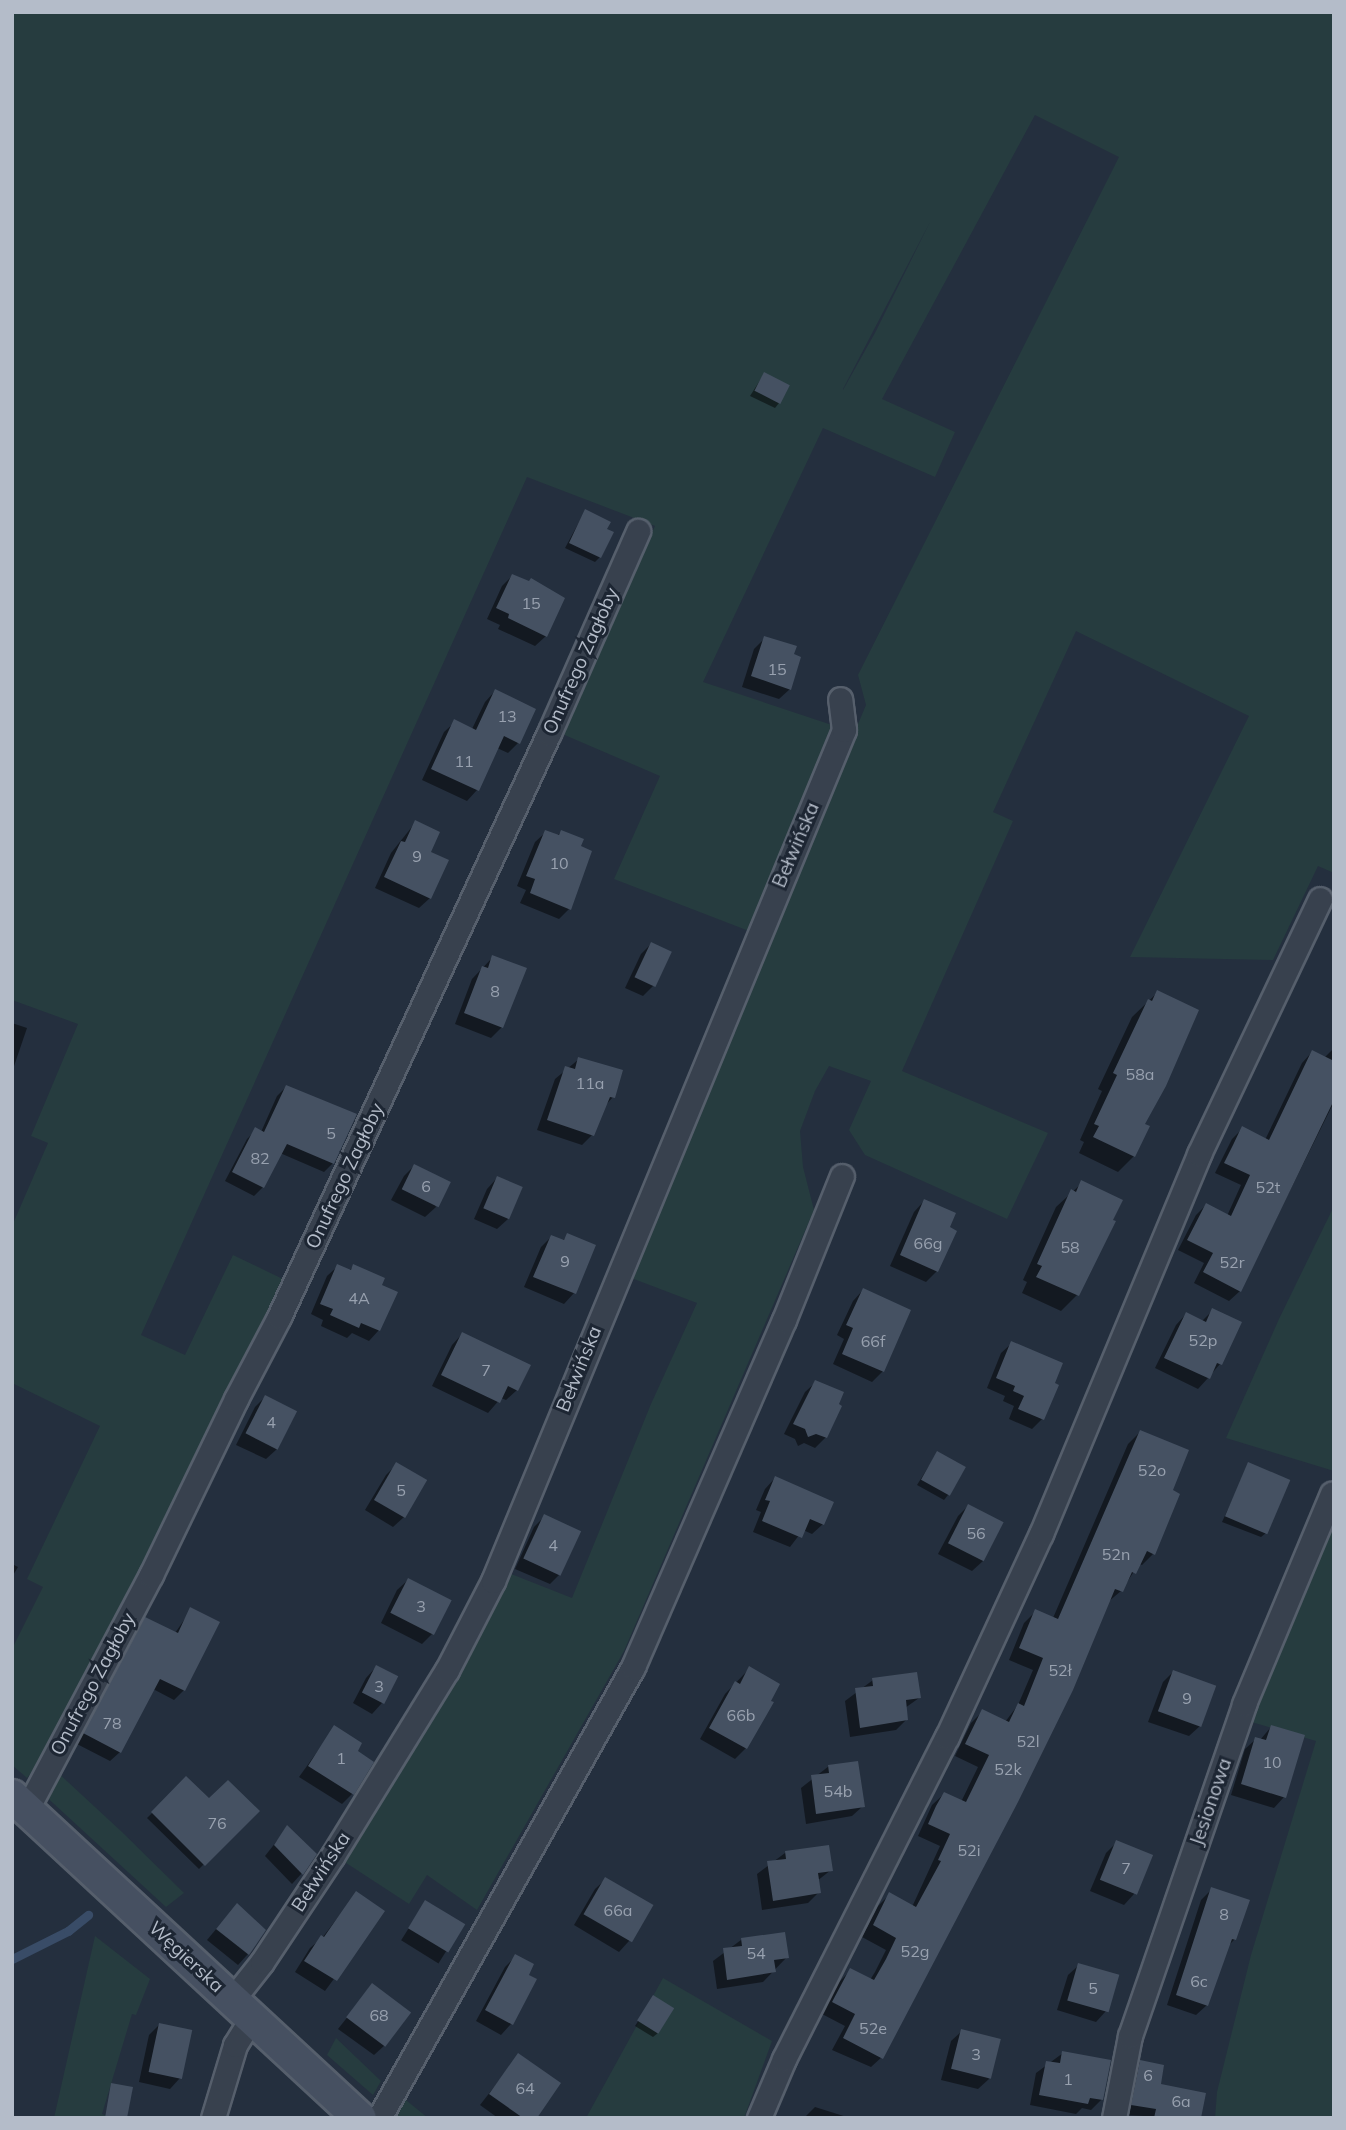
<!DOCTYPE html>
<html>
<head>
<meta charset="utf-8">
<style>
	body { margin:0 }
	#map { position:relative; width:1346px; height:2130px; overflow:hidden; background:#242f3e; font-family:Mulish,sans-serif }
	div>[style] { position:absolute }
	.green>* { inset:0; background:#263c3f }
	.shadow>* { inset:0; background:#0007; transform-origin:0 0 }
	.stream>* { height:9px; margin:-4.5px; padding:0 4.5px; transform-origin:4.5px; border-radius:4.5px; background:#394c67 }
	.building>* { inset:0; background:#455162; transform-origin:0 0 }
	.roads { filter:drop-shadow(2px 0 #565f6c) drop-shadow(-2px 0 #565f6c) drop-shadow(0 2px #565f6c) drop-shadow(0 -2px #565f6c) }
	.minor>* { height:23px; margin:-11.5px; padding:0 11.5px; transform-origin:11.5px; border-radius:11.5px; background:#38414e }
	.secondary>* { height:32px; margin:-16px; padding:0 16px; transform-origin:16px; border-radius:16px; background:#465061 }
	span { translate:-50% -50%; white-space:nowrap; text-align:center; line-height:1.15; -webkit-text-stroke:6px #1d2633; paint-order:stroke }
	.number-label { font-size:16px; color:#98a1af }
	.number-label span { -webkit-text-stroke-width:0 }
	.street-label { font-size:19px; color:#b4bcc9 }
	.frame { position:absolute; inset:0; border:14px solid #b4bcc9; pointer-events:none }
</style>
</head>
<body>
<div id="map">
	<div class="green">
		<i style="clip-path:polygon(evenodd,12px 12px,1334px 12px,1334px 873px,1318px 866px,1273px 960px,1130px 957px,1249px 716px,1076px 631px,993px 812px,1013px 821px,902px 1071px,1048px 1133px,1007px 1219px,865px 1155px,849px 1130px,871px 1081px,829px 1066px,815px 1091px,800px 1131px,803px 1167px,814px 1210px,624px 1651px,477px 1910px,427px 1875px,409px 1904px,340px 1859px,506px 1572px,572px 1598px,651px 1404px,697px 1303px,626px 1276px,866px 705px,858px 675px,1119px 157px,1035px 115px,882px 399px,955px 432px,935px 477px,823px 428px,703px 682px,832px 725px,749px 931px,614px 879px,660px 776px,560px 733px,655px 526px,527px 477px,141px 1335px,185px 1355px,233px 1255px,285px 1280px,192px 1472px,44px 1757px,27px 1778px,12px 1765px,12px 1649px,43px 1587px,27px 1579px,100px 1426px,12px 1383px,12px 1226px,48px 1143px,31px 1136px,78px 1024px,12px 1000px,12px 12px,930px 222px,876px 331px,843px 390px,843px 389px,930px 222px)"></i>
		<i style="clip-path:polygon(1334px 1206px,1334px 1471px,1226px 1438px,1279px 1319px)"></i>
		<i style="clip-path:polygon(1334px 1517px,1334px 2118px,1215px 2118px,1217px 2092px,1251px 1955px,1316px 1741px,1248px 1721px)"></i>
		<i style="clip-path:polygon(55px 1770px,122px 1832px,184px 1893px,166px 1907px,41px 1792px)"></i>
		<i style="clip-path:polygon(95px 1936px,150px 1979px,136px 2015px,132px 2014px,102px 2114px,113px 2118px,54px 2118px)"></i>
		<i style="clip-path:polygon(663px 1978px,772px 2041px,744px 2118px,586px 2118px)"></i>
		<i style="clip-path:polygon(336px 2038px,381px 2081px,373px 2095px,327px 2055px)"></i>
		<i style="clip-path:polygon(401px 2096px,428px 2118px,394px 2118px,389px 2113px)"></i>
	</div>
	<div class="shadow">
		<i style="clip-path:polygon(764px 374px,779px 403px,775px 408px,750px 396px)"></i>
		<i style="clip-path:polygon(585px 511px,600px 557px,595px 562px,565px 548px)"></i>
		<i style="clip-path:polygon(512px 576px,546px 636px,535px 646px,498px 629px,500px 625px,487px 619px,502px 586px)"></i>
		<i style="clip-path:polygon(765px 638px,790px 689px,779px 699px,742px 687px,754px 649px)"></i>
		<i style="clip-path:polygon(495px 691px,518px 743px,508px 753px,497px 748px,477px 790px,467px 801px,422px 780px,444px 732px,455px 722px,472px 729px,485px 702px)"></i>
		<i style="clip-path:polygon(415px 823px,429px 853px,430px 898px,419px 908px,375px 888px,391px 853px)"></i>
		<i style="clip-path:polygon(546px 832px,557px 836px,561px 832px,569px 909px,559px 919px,520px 903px,526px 890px,517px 886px,535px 842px)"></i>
		<i style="clip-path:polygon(651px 944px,653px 986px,643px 996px,625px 988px,641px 954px)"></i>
		<i style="clip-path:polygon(493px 957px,502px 1027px,491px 1038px,455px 1024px,472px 979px)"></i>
		<i style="clip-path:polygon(1158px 992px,1142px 1125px,1134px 1156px,1118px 1172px,1079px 1153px,1084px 1142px,1080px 1140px,1102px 1091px,1098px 1089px,1132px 1017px)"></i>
		<i style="clip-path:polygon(12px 1023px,27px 1028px,12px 1072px)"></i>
		<i style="clip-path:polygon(1334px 1048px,1334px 1102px,1240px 1291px,1229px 1301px,1194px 1283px,1204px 1263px,1178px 1250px,1196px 1215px,1206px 1205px,1227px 1216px,1241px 1185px,1215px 1173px,1232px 1139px,1242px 1129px,1265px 1140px,1302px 1063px,1312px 1052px,1324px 1058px)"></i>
		<i style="clip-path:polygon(579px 1059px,613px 1097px,604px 1107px,592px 1135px,582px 1145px,537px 1130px,555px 1079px)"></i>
		<i style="clip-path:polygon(286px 1087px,355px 1115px,333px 1163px,324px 1172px,280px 1153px,263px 1187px,254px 1196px,225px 1181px,247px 1139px,256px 1130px,261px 1132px,277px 1096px)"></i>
		<i style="clip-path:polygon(414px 1166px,436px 1207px,425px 1217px,391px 1200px,404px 1176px)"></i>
		<i style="clip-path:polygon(497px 1178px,508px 1219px,497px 1229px,474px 1219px,487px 1189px)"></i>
		<i style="clip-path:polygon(1082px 1183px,1113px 1222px,1077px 1295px,1061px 1311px,1022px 1293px,1027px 1282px,1023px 1280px,1056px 1207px)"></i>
		<i style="clip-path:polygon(924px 1201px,937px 1271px,926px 1282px,890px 1266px,914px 1212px)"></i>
		<i style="clip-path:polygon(568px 1236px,594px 1246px,574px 1293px,564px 1304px,524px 1287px,541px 1247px,551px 1237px,562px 1241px)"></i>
		<i style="clip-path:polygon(338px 1266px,349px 1271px,354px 1266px,379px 1330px,369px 1341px,352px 1333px,347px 1338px,321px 1326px,323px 1320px,311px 1314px,327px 1276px)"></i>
		<i style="clip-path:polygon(863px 1290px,883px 1371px,872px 1382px,833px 1364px,844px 1339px,837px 1335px,853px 1301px)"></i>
		<i style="clip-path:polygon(1213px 1310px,1220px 1364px,1208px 1378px,1198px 1389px,1155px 1368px,1176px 1325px,1186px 1314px,1201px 1322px)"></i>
		<i style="clip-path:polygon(462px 1334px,517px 1390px,506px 1400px,501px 1398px,488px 1413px,432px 1386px,452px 1345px)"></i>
		<i style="clip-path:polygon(1012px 1343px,1042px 1419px,1032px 1429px,1009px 1419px,1014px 1406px,1003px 1401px,1005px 1396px,987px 1388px,1001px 1353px)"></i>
		<i style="clip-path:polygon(816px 1382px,826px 1437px,815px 1448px,804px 1443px,798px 1446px,795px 1439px,784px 1434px,805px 1392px)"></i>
		<i style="clip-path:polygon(265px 1397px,277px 1449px,266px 1459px,236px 1445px,255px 1407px)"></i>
		<i style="clip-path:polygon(1140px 1432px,1171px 1491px,1153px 1554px,1142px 1565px,1139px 1564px,1121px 1591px,1108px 1602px,883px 2056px,871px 2067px,832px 2050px,845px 2026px,822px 2014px,839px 1982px,851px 1970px,870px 1980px,875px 1972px,886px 1950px,862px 1937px,878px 1906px,890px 1894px,912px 1907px,940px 1846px,918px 1836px,932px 1805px,944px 1794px,961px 1802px,978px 1767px,955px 1756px,971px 1723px,983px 1711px,1005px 1722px,1018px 1705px,1033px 1670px,1009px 1660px,1024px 1623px,1036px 1611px,1053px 1618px,1128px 1444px)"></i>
		<i style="clip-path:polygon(937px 1453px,948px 1495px,944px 1500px,917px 1485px)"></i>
		<i style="clip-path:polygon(1249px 1464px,1266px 1533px,1261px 1537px,1222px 1522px)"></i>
		<i style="clip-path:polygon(396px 1465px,404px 1517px,393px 1527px,365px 1510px,386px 1475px)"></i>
		<i style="clip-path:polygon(775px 1478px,823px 1524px,812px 1534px,803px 1530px,790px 1547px,753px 1532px,761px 1512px,756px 1510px,765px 1489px)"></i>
		<i style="clip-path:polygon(968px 1506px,983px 1561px,972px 1571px,938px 1554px,958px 1516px)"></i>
		<i style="clip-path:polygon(544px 1517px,560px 1574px,550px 1584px,515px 1569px,534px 1527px)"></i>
		<i style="clip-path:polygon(12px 1564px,18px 1567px,12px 1577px)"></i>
		<i style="clip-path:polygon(408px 1580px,449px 1600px,433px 1633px,422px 1644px,381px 1623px,397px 1590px)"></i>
		<i style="clip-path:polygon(191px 1610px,184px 1690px,174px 1700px,153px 1689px,120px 1752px,110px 1761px,75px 1743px,136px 1628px,145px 1619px,175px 1633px)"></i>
		<i style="clip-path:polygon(376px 1667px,396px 1677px,382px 1703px,372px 1714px,353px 1703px,366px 1678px)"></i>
		<i style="clip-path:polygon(750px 1668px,746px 1748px,735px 1759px,700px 1739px,725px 1694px)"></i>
		<i style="clip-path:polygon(1173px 1672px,1200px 1726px,1189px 1736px,1148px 1722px,1163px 1682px)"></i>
		<i style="clip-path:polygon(873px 1680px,919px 1698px,905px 1708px,907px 1719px,896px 1730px,850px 1737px,845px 1701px)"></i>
		<i style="clip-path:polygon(335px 1727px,355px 1751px,352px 1794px,342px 1804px,299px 1777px)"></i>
		<i style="clip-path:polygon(1271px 1727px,1284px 1797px,1274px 1808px,1231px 1795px,1245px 1749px,1256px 1739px,1260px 1740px)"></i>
		<i style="clip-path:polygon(829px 1766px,863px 1806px,852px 1816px,806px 1824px,801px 1788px)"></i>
		<i style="clip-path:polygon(187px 1779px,209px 1801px,257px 1811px,199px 1869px,147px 1818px)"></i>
		<i style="clip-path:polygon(287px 1828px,302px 1873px,292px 1884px,265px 1856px)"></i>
		<i style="clip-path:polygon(1117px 1842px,1134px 1894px,1124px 1905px,1090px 1891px,1106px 1853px)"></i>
		<i style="clip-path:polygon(785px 1853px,831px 1870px,817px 1881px,819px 1892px,808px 1903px,762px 1910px,757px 1874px)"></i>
		<i style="clip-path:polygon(606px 1879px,650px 1905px,629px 1941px,619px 1952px,574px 1925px,595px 1889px)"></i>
		<i style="clip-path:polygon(1212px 1889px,1235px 1939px,1227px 1947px,1207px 2005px,1196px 2015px,1167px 2005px,1201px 1900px)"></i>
		<i style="clip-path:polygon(356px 1894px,383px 1912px,325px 1991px,295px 1972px,310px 1948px,322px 1938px)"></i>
		<i style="left:425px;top:1902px;width:44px;height:45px;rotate:32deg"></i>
		<i style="clip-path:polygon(227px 1916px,248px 1954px,238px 1965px,207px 1940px)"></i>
		<i style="clip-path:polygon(741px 1940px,787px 1957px,763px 1982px,717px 1989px,713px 1961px)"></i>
		<i style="clip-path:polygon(516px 1956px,526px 1975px,535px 1980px,511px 2024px,501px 2035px,476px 2021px,505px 1967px)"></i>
		<i style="clip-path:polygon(1079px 1965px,1106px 2011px,1096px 2022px,1057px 2010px,1068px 1975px)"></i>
		<i style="clip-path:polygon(372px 1986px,385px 2045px,374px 2055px,338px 2029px)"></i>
		<i style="clip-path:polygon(653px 1998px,658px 2033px,653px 2037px,635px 2026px)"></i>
		<i style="clip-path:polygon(159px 2025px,180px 2078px,170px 2089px,139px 2082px,149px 2035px)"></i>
		<i style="clip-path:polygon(962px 2031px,989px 2079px,978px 2089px,941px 2080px,951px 2041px)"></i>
		<i style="clip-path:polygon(1063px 2053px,1102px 2099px,1091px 2110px,1082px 2108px,1076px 2114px,1030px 2105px,1036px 2073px)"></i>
		<i style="clip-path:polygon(519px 2055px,535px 2118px,498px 2118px,480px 2105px)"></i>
		<i style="clip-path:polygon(1140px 2062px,1159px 2086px,1189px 2118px,1121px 2115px,1130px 2073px)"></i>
		<i style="clip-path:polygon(815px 2107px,850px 2118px,804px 2118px)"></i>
	</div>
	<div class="stream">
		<i style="left:12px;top:1959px;width:63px;rotate:-26.6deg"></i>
		<i style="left:68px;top:1931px;width:26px;rotate:-39deg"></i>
	</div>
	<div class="building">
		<i style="left:764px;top:372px;width:29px;height:21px;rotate:27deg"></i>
		<i style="clip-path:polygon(585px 509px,611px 522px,607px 529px,614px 532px,601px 558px,569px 543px)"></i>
		<i style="clip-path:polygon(512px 574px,529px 581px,531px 578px,565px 598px,547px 637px,508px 618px,509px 614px,496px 608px)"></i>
		<i style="clip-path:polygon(764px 636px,797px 646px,794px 654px,801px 657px,791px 690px,751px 676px)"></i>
		<i style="clip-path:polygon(495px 689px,536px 709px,520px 744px,504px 736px,479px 791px,431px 769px,454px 719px,476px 730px)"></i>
		<i style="clip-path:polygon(415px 820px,440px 832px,431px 852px,449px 860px,431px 899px,384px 877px,401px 841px,405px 842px)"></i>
		<i style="clip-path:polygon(545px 830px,559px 835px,561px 830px,584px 839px,581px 846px,592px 851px,571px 910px,530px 893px,535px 879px,526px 876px)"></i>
		<i style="left:651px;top:942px;width:23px;height:39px;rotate:25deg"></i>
		<i style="clip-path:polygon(492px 955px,527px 968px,503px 1028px,464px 1013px,482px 966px,488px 968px)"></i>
		<i style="clip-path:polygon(1157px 990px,1199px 1010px,1166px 1086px,1145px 1124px,1150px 1126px,1135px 1157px,1093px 1137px,1099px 1126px,1094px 1124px,1117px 1075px,1113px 1073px,1148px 999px,1152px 1001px)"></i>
		<i style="clip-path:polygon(1312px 1050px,1334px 1061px,1334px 1100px,1241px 1292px,1203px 1272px,1213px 1253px,1187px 1240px,1206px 1203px,1231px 1216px,1250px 1175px,1224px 1163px,1233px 1145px,1242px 1126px,1269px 1140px)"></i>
		<i style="clip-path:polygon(578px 1057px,623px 1070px,615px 1098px,610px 1097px,594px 1136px,547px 1120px,565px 1066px,575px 1069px)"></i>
		<i style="clip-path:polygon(286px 1085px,357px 1114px,334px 1164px,287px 1144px,264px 1188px,232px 1172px,255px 1127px,264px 1132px)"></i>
		<i style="left:414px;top:1164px;width:41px;height:28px;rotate:26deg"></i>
		<i style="left:497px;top:1176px;width:28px;height:35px;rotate:23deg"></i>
		<i style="clip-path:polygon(1081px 1180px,1123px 1200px,1113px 1220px,1116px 1221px,1079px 1296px,1036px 1277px,1042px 1266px,1037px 1264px,1071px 1189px,1076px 1192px)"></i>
		<i style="clip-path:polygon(924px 1199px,956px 1213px,950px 1227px,957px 1231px,938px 1272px,900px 1255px)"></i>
		<i style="clip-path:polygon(567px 1233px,596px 1245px,576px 1294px,533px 1277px,551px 1235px,564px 1240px)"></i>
		<i style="clip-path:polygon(337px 1264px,351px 1270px,353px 1264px,385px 1278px,382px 1285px,398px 1292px,380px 1331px,361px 1323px,359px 1328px,330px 1315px,333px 1309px,320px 1304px)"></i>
		<i style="clip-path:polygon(863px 1288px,911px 1310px,884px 1372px,842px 1354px,853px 1328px,846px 1325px)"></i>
		<i style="clip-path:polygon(1212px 1308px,1242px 1322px,1222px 1365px,1217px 1363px,1210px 1379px,1164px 1358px,1186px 1312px,1206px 1322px)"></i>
		<i style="clip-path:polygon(462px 1332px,531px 1365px,518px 1391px,508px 1386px,500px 1403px,441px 1375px)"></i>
		<i style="clip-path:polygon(1011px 1341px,1063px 1363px,1055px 1383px,1059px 1385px,1044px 1420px,1018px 1409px,1024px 1396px,1013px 1391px,1015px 1386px,996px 1378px)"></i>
		<i style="clip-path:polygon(815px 1380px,844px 1392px,839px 1404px,842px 1406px,827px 1438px,816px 1434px,808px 1437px,805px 1429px,793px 1424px)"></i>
		<i style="left:265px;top:1395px;width:36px;height:43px;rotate:27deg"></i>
		<i style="clip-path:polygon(1140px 1430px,1189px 1450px,1173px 1490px,1180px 1494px,1155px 1555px,1147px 1551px,1136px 1574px,1132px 1572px,1123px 1592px,1115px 1589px,1073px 1690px,1018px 1802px,883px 2059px,843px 2038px,855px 2014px,832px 2002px,850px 1968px,874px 1980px,886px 1959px,896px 1938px,873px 1925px,889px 1892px,916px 1907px,941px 1861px,938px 1860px,950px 1834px,928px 1824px,936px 1806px,944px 1792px,966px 1802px,989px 1755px,965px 1744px,982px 1709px,1009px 1722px,1018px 1703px,1024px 1706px,1043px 1658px,1019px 1648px,1035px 1609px,1058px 1619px)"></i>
		<i style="left:937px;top:1451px;width:33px;height:33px;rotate:29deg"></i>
		<i style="left:396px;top:1462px;width:36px;height:44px;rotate:30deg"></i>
		<i style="left:1248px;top:1462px;width:46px;height:59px;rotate:23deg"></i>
		<i style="clip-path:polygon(775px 1476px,834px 1502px,824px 1525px,810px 1519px,802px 1538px,762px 1521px,770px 1501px,765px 1500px)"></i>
		<i style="left:968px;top:1504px;width:40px;height:44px;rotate:27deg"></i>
		<i style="left:544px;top:1514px;width:41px;height:49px;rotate:25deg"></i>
		<i style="left:408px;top:1578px;width:49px;height:39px;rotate:27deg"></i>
		<i style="clip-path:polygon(190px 1607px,220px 1622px,185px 1691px,160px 1679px,121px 1753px,83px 1733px,145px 1617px,178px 1633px)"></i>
		<i style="left:376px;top:1665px;width:25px;height:31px;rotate:27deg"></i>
		<i style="clip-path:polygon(749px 1666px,780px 1684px,771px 1701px,774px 1702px,747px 1749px,709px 1728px,735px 1681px,740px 1684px)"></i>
		<i style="left:1173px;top:1670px;width:46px;height:44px;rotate:20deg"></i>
		<i style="clip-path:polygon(917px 1672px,921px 1698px,906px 1700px,908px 1720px,860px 1728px,855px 1688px,873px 1686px,872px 1678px)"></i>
		<i style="clip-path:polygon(334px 1725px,362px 1743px,358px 1751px,374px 1762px,354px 1795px,308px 1766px)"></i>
		<i style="clip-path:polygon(1271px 1725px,1305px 1735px,1286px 1798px,1241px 1784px,1255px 1737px,1266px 1740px)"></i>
		<i style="clip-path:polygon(858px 1761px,865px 1807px,816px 1814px,811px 1775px,829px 1773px,828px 1765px)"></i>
		<i style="clip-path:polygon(186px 1776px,209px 1798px,228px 1780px,260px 1811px,205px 1866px,151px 1812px)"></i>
		<i style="clip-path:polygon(287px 1825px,317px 1854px,303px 1875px,274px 1845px)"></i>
		<i style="left:1116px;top:1840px;width:40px;height:43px;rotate:22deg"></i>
		<i style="clip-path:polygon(829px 1845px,833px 1871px,818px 1873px,821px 1893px,773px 1901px,767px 1861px,786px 1859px,785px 1851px)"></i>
		<i style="left:605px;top:1877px;width:56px;height:43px;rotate:30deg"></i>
		<i style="clip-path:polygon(1211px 1887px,1250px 1900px,1236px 1940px,1232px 1939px,1208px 2006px,1176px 1995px)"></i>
		<i style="clip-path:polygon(356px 1891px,385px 1911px,337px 1981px,304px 1961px,321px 1935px,324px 1937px)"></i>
		<i style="left:425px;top:1900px;width:47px;height:33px;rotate:31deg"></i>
		<i style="clip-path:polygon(237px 1903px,266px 1930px,249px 1955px,216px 1929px)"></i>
		<i style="clip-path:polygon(785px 1932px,789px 1958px,774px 1960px,776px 1972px,727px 1980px,723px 1948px,742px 1946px,741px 1938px)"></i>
		<i style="clip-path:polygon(515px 1954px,534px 1964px,529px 1975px,537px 1979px,513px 2025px,485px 2010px)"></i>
		<i style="left:1078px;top:1963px;width:43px;height:39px;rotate:16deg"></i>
		<i style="left:372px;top:1983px;width:49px;height:43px;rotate:37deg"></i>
		<i style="left:653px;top:1995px;width:25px;height:30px;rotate:32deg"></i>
		<i style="left:159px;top:2023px;width:34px;height:50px;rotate:12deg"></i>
		<i style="left:961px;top:2029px;width:41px;height:41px;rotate:14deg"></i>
		<i style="clip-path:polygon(1062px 2051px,1111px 2060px,1103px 2100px,1090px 2098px,1088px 2104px,1039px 2095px,1046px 2061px,1060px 2063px)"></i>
		<i style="clip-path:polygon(518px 2053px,561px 2083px,537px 2118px,523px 2118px,489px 2094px)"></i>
		<i style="clip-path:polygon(1140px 2060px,1164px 2065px,1161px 2084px,1206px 2093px,1201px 2118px,1154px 2118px,1156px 2109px,1131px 2105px)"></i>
		<i style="clip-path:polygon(111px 2083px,133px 2087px,127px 2118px,105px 2118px)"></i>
	</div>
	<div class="roads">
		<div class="minor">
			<i style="left:27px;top:1809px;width:265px;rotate:-62.1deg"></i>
			<i style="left:151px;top:1575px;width:195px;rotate:-64.2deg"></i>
			<i style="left:236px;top:1399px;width:93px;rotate:-62.3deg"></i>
			<i style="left:279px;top:1317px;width:643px;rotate:-65.19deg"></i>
			<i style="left:549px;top:733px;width:221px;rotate:-66.2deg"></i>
			<i style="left:232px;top:2000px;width:48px;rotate:-51.7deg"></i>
			<i style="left:262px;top:1962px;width:128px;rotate:-56.4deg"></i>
			<i style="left:333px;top:1855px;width:217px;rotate:-58.4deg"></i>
			<i style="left:447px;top:1670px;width:100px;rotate:-62.7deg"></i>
			<i style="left:493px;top:1581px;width:921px;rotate:-67.59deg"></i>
			<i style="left:844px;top:730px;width:31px;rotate:-97deg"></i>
			<i style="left:213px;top:2118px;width:76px;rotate:-73.2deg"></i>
			<i style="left:235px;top:2045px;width:32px;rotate:-58deg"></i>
			<i style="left:379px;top:2118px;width:518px;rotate:-60.61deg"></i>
			<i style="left:633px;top:1667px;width:378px;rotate:-66.5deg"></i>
			<i style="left:784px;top:1320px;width:155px;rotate:-68.1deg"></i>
			<i style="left:759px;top:2118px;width:64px;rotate:-67deg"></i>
			<i style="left:784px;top:2059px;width:361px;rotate:-63.2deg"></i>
			<i style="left:947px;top:1737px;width:224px;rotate:-65.2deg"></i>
			<i style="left:1041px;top:1534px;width:412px;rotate:-67.4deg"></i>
			<i style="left:1199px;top:1154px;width:282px;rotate:-64.6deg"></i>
			<i style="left:1114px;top:2118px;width:84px;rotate:-79deg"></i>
			<i style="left:1130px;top:2036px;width:351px;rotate:-71deg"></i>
			<i style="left:1244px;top:1704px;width:228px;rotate:-67.3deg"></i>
		</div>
		<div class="secondary">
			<i style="left:12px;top:1796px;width:474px;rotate:42.8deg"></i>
		</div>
	</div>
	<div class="number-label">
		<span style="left:531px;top:603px">15</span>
		<span style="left:777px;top:669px">15</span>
		<span style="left:507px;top:716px">13</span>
		<span style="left:464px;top:761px">11</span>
		<span style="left:417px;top:856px">9</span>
		<span style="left:559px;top:863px">10</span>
		<span style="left:495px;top:991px">8</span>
		<span style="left:1140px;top:1074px">58a</span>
		<span style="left:590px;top:1083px">11a</span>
		<span style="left:331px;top:1133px">5</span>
		<span style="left:260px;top:1158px">82</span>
		<span style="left:426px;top:1186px">6</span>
		<span style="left:1268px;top:1187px">52t</span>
		<span style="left:928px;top:1243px">66g</span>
		<span style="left:1070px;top:1247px">58</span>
		<span style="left:565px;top:1261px">9</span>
		<span style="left:1232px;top:1262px">52r</span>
		<span style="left:359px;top:1298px">4A</span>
		<span style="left:1203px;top:1340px">52p</span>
		<span style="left:873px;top:1341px">66f</span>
		<span style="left:486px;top:1370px">7</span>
		<span style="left:271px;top:1422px">4</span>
		<span style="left:1152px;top:1470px">52o</span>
		<span style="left:401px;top:1490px">5</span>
		<span style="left:976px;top:1533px">56</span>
		<span style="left:553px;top:1545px">4</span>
		<span style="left:1116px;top:1554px">52n</span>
		<span style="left:421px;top:1606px">3</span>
		<span style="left:1060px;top:1670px">52ł</span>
		<span style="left:379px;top:1686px">3</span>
		<span style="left:1187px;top:1698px">9</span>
		<span style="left:741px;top:1715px">66b</span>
		<span style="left:112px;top:1723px">78</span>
		<span style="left:1028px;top:1741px">52l</span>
		<span style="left:341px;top:1758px">1</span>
		<span style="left:1272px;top:1762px">10</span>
		<span style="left:1008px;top:1769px">52k</span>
		<span style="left:838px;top:1791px">54b</span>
		<span style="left:217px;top:1823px">76</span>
		<span style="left:969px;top:1850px">52i</span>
		<span style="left:1126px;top:1868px">7</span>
		<span style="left:618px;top:1910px">66a</span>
		<span style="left:1224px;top:1914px">8</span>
		<span style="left:915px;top:1951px">52g</span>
		<span style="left:756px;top:1953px">54</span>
		<span style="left:1199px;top:1981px">6c</span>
		<span style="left:1093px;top:1988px">5</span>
		<span style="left:379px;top:2015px">68</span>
		<span style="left:873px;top:2028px">52e</span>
		<span style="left:976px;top:2054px">3</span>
		<span style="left:1148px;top:2075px">6</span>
		<span style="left:1068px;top:2079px">1</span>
		<span style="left:525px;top:2088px">64</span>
		<span style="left:1181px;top:2101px">6a</span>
	</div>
	<div class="street-label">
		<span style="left:581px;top:661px;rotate:-66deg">Onufrego Zagłoby</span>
		<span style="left:796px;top:845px;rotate:-67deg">Bełwińska</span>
		<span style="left:345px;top:1176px;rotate:-65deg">Onufrego Zagłoby</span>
		<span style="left:579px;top:1369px;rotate:-68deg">Bełwińska</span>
		<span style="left:93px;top:1684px;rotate:-62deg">Onufrego Zagłoby</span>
		<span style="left:1211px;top:1802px;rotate:-71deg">Jesionowa</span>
		<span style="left:321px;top:1872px;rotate:-57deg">Bełwińska</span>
		<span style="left:186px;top:1957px;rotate:43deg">Węgierska</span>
	</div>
	<div class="frame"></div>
</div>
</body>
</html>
